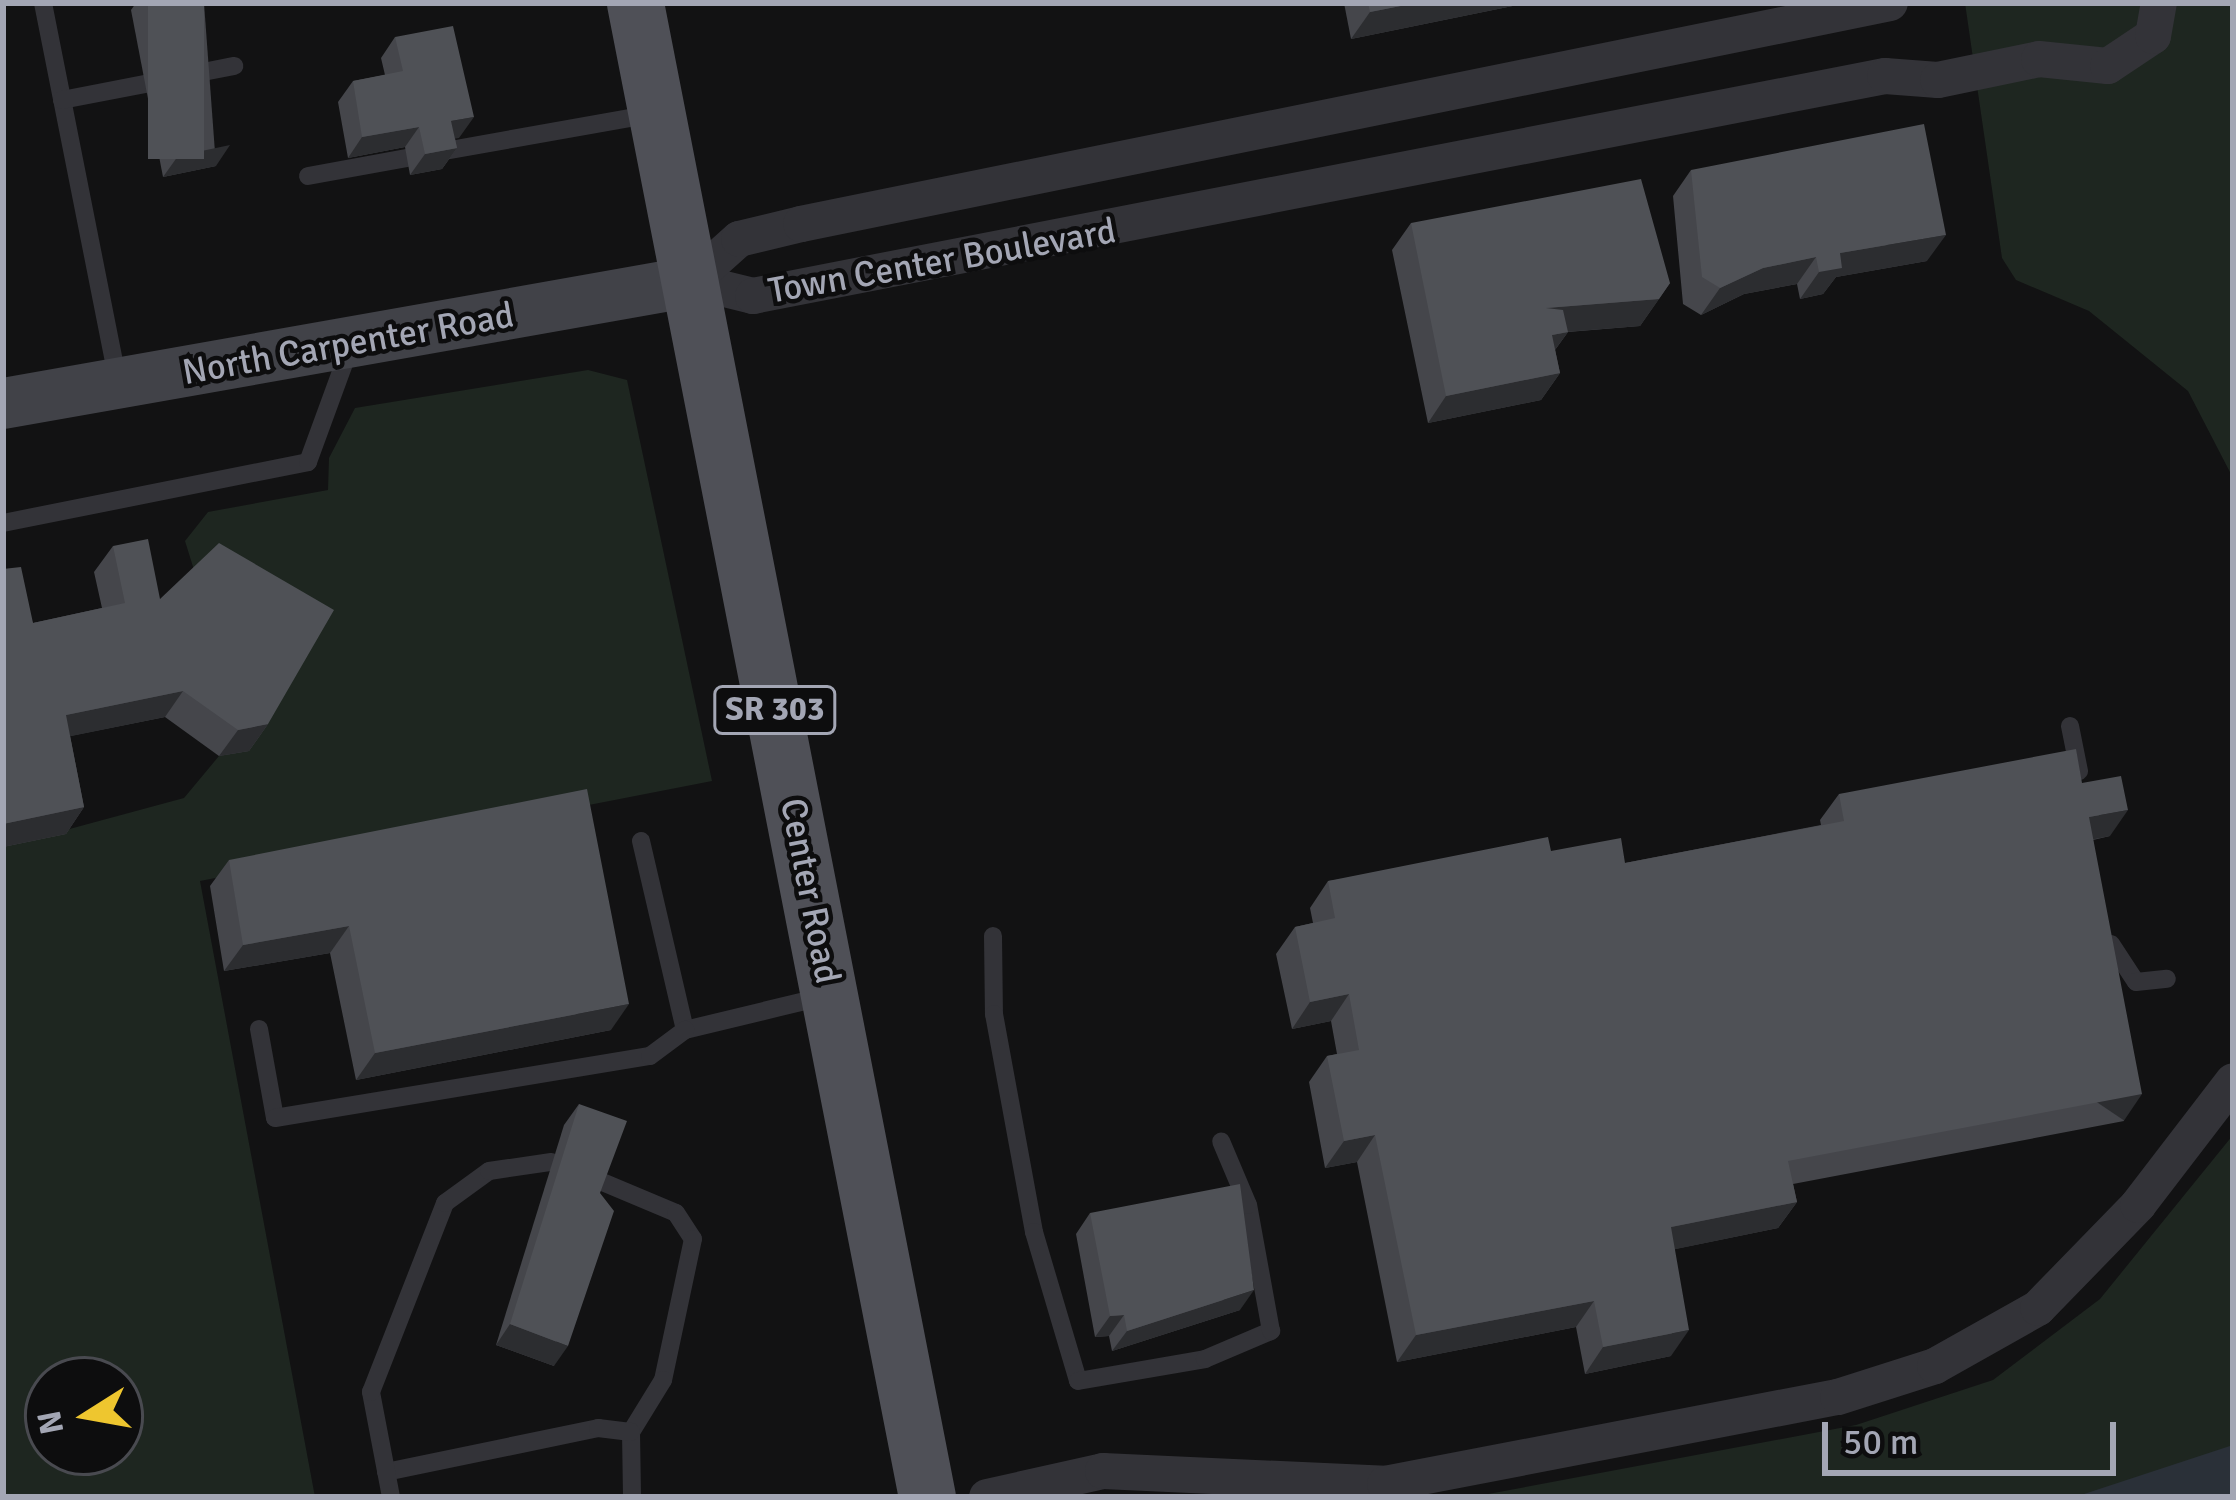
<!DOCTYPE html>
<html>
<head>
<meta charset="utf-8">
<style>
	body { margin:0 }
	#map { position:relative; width:2236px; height:1500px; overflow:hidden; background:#121213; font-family:Signika,sans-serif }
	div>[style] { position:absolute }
	.green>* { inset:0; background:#1e2620 }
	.water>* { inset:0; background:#2a3038 }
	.lane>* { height:18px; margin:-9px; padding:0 9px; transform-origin:9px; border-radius:9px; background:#333338 }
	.street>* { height:36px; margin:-18px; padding:0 18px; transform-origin:18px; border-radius:18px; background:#333338 }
	.secondary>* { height:51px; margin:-25.5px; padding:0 25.5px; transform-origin:25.5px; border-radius:25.5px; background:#414248 }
	.primary>* { height:57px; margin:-28.5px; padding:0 28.5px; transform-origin:28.5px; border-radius:28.5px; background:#4f5057 }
	.wall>* { inset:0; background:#45464b }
	.shaded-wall>* { inset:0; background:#2c2d30; transform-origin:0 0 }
	.building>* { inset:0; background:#4f5156; transform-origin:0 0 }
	span { translate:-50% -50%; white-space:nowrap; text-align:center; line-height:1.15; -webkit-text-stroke:9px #0d0d0e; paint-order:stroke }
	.shield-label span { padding:3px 9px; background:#0d0d0e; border:3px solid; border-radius:9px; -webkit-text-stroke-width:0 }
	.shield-label { font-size:33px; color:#a3a6b4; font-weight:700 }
	.street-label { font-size:36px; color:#a3a6b4 }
	.frame { position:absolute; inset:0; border:6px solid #a3a6b4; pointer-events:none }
	.north { position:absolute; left:24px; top:1356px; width:120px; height:120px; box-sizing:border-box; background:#0d0d0e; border:3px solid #494a50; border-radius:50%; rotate:259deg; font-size:33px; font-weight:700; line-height:48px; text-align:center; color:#a3a6b4 }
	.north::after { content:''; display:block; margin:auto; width:42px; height:54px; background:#eec62f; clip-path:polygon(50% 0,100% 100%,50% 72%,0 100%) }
	.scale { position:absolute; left:1822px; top:1422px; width:294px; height:54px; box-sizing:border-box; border:6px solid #a3a6b4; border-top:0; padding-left:15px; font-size:36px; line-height:42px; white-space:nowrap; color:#a3a6b4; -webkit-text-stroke:9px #0d0d0e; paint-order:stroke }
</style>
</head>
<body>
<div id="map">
	<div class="green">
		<i style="clip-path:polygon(1965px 3px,2233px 3px,2233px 478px,2188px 391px,2089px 311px,2016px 280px,2002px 258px)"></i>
		<i style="clip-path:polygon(evenodd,588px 370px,627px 380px,712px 781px,200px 881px,315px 1497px,3px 1497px,3px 847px,184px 798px,219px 756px,250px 750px,185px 541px,208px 512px,328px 490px,329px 458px,355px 408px,588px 370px,48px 1380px,120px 1380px,120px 1452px,48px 1452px,48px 1380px)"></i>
		<i style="clip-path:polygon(2233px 1135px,2233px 1497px,1472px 1497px,1856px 1425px,1993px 1380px,2100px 1299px)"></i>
	</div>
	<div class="water">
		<i style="clip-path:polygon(2233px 1445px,2233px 1497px,2075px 1497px)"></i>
	</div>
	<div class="lane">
		<i style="left:43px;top:3px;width:382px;rotate:78.8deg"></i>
		<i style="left:198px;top:73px;width:37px;rotate:-11deg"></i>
		<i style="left:62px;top:100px;width:85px;rotate:-10.9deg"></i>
		<i style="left:439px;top:152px;width:216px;rotate:-10.1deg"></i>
		<i style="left:308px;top:176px;width:101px;rotate:-10.3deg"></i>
		<i style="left:3px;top:523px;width:311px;rotate:-11.3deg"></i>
		<i style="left:308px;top:462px;width:122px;rotate:-69.9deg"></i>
		<i style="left:2070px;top:726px;width:46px;rotate:78.7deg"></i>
		<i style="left:641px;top:841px;width:194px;rotate:76.9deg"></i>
		<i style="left:685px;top:1030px;width:145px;rotate:-13.6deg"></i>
		<i style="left:993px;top:936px;width:78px;rotate:89.3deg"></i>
		<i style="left:994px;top:1014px;width:222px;rotate:79.6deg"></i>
		<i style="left:1034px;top:1232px;width:155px;rotate:73.5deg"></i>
		<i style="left:1078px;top:1381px;width:129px;rotate:-9.8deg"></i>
		<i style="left:1205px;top:1359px;width:72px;rotate:-23deg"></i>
		<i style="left:1271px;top:1331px;width:128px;rotate:-100.3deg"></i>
		<i style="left:1248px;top:1205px;width:69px;rotate:-112.9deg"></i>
		<i style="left:2111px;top:944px;width:45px;rotate:56.7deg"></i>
		<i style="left:2136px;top:982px;width:31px;rotate:-6deg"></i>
		<i style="left:259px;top:1029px;width:90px;rotate:79.8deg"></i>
		<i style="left:275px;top:1118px;width:380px;rotate:-9.4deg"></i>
		<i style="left:650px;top:1056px;width:44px;rotate:-36.6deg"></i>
		<i style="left:600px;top:1181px;width:82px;rotate:22.8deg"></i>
		<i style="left:676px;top:1213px;width:31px;rotate:57deg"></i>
		<i style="left:693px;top:1239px;width:144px;rotate:102deg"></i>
		<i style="left:663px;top:1380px;width:61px;rotate:121.6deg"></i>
		<i style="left:631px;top:1432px;width:65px;rotate:89.1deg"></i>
		<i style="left:386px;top:1472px;width:217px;rotate:-11.7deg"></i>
		<i style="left:598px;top:1428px;width:33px;rotate:7deg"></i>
		<i style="left:391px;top:1497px;width:107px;rotate:-100.8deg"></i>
		<i style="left:371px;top:1392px;width:203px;rotate:-68.6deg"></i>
		<i style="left:445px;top:1203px;width:54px;rotate:-36deg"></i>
		<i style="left:489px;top:1171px;width:63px;rotate:-8.3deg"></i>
	</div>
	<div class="street">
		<i style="left:692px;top:281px;width:63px;rotate:13.8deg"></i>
		<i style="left:753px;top:296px;width:1153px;rotate:-11deg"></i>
		<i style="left:1885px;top:76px;width:53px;rotate:4.3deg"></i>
		<i style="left:1938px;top:80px;width:103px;rotate:-11.7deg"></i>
		<i style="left:2039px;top:59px;width:69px;rotate:5.8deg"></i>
		<i style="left:2108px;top:66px;width:54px;rotate:-33.7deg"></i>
		<i style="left:2153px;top:36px;width:34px;rotate:-80deg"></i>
		<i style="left:692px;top:281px;width:63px;rotate:-41.8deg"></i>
		<i style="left:739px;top:239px;width:64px;rotate:-13.6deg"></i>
		<i style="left:801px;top:224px;width:1111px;rotate:-11.47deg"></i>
		<i style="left:987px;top:1497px;width:119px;rotate:-12.6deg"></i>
		<i style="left:1103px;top:1471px;width:282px;rotate:2.6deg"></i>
		<i style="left:1385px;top:1484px;width:461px;rotate:-10.9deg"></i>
		<i style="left:1838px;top:1397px;width:102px;rotate:-17.7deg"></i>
		<i style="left:1935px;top:1366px;width:118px;rotate:-29.4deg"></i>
		<i style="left:2038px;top:1308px;width:144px;rotate:-45.8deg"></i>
		<i style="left:2138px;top:1205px;width:156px;rotate:-52.5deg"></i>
	</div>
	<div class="secondary">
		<i style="left:3px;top:403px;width:700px;rotate:-10.04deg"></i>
	</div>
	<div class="primary">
		<i style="left:635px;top:3px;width:1522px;rotate:78.94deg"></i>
	</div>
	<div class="wall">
		<i style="clip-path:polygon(136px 3px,204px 3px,216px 166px,163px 177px,131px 10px)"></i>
		<i style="clip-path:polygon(1344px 3px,1527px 3px,1351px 39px)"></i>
		<i style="clip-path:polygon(395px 37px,459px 138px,455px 138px,457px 148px,442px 169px,410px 175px,405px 147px,348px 158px,338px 102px,353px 81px,385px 75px,381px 58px)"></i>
		<i style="clip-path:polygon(1691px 170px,1927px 261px,1836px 277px,1823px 294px,1800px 299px,1797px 284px,1744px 294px,1701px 315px,1683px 304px,1673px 196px)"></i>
		<i style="clip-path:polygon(1411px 223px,1670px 283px,1640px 326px,1568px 332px,1555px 350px,1560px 373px,1541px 400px,1428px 423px,1392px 250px)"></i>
		<i style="clip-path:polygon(113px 546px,268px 724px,249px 751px,219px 756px,165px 717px,70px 736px,84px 807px,66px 834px,3px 847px,3px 569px,33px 623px,102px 608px,94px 572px)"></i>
		<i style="clip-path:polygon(2082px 783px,2110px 836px,2093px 840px,2124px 1121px,1793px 1184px,1797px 1202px,1778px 1228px,1675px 1249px,1671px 1356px,1585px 1374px,1576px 1327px,1397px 1362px,1357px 1162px,1325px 1168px,1309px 1082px,1327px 1056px,1337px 1054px,1331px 1021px,1292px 1029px,1276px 954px,1295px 927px,1313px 923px,1310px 908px,1328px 881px,1551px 851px,1625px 863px,1821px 825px,1820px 820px,1839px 794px)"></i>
		<i style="clip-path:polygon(229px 860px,611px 1030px,356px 1080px,330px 953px,224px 971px,210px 886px)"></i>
		<i style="clip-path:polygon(579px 1104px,554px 1366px,496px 1345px,564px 1125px)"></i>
		<i style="clip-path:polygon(1090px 1213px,1240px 1310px,1112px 1351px,1109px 1336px,1095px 1337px,1076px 1234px)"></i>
	</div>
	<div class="shaded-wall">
		<i style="clip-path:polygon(1416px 3px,1527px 3px,1351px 39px,1370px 12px)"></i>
		<i style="clip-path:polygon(474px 117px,459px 138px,436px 142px,451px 121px)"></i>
		<i style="clip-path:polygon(419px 127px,405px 147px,348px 158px,362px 137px)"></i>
		<i style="clip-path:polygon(230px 145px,216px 166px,163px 177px,178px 156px)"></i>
		<i style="clip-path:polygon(457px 148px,442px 169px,410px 175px,425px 154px)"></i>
		<i style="clip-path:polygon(1946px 235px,1927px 261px,1836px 277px,1823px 294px,1800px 299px,1819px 272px,1840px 253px)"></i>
		<i style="clip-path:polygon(1816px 257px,1797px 284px,1744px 294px,1701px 315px,1720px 288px,1763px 268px)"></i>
		<i style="clip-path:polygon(1659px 299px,1640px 326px,1528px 335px,1546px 308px)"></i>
		<i style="clip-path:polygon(1568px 332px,1549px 358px,1552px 335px)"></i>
		<i style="clip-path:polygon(1560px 373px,1541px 400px,1428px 423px,1446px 396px)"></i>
		<i style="clip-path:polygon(183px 691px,165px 717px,47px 741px,66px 715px)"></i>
		<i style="clip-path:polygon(268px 724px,249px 751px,219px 756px,238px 730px)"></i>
		<i style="clip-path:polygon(84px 807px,66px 834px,3px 847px,3px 824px)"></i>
		<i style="clip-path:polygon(2128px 810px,2110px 836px,2070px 844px,2089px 817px)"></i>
		<i style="clip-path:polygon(349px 926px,330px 953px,224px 971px,243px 945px)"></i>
		<i style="clip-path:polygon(1349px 994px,1331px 1021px,1292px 1029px,1310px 1002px)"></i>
		<i style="clip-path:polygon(629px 1004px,611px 1030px,356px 1080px,375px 1053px)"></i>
		<i style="left:2142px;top:1094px;width:32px;height:360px;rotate:124deg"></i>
		<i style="clip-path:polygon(1375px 1135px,1357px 1162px,1325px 1168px,1344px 1141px)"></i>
		<i style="clip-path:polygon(1797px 1202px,1778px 1228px,1652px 1254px,1671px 1227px)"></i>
		<i style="clip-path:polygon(1254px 1290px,1240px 1310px,1112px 1351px,1127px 1331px)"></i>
		<i style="clip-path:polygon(1594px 1301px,1576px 1327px,1397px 1362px,1416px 1335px)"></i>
		<i style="clip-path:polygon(1124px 1315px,1109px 1336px,1095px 1337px,1110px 1316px)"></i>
		<i style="clip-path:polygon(510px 1324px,568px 1346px,554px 1366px,496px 1345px)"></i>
		<i style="clip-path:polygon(1689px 1330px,1671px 1356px,1585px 1374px,1603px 1347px)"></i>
	</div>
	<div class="building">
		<i style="left:148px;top:3px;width:56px;height:156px"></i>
		<i style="clip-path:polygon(1368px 3px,1416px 3px,1370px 12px)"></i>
		<i style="clip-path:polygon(453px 26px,474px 117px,451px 121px,457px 148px,425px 154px,419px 127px,362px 137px,353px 81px,403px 71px,395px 37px)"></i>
		<i style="clip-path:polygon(1924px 124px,1946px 235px,1840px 253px,1842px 268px,1819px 272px,1816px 257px,1763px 268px,1720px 288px,1702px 277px,1691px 170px)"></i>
		<i style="clip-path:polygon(1641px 179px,1670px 283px,1659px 299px,1546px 308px,1563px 310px,1568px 332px,1552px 335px,1560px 373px,1446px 396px,1411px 223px)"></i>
		<i style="clip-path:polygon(148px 539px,160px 599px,219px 543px,334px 610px,268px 724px,238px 730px,183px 691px,66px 715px,84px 807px,3px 824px,3px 569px,21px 567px,33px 623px,125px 603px,113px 546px)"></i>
		<i style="clip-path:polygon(2076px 749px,2082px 783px,2121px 776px,2128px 810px,2089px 817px,2142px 1094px,1788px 1161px,1797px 1202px,1671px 1227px,1689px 1330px,1603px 1347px,1594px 1301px,1416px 1335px,1375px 1135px,1344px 1141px,1327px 1056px,1359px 1050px,1349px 994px,1310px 1002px,1295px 927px,1335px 918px,1328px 881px,1548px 837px,1551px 851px,1621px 838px,1625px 863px,1844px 821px,1839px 794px)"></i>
		<i style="clip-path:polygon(587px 789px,629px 1004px,375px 1053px,349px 926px,243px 945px,229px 860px)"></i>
		<i style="clip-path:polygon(579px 1104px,627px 1121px,600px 1193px,614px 1211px,568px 1346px,510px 1324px)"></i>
		<i style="clip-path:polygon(1240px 1184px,1254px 1290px,1127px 1331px,1124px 1315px,1110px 1316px,1090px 1213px)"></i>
	</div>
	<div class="shield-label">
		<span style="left:775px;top:710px">SR 303</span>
	</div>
	<div class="street-label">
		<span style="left:942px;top:261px;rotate:-10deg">Town Center Boulevard</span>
		<span style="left:348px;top:344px;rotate:-10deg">North Carpenter Road</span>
		<span style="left:810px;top:891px;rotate:79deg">Center Road</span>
	</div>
	<div class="frame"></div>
	<div class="north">N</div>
	<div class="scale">50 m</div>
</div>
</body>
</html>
